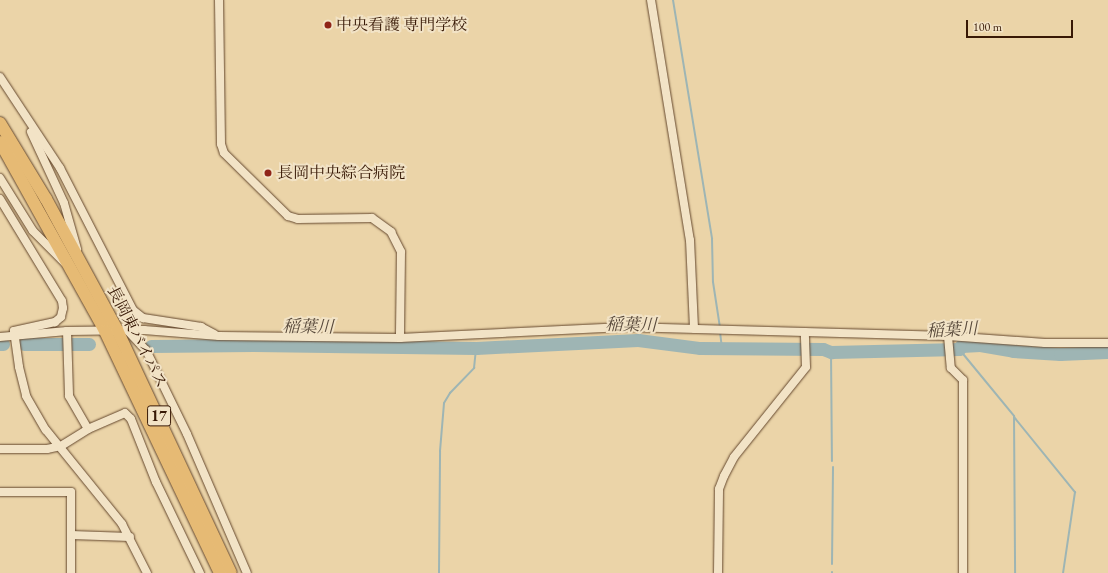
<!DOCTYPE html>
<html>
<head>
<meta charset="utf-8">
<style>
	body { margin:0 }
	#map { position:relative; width:1108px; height:573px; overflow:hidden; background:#ebd4a8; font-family:"EB Garamond","Noto Serif JP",serif }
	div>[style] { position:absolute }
	.stream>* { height:2px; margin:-1px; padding:0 1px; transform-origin:1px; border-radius:1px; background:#9eb5b4 }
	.river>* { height:13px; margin:-6.5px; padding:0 6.5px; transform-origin:6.5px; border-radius:6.5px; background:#9eb5b4 }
	.roads { filter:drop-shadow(0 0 1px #65482e) drop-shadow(0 0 1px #65482e) }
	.minor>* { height:8px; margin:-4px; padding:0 4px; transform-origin:4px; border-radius:4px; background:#f2e3c6 }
	.highway>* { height:12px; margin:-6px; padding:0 6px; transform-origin:6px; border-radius:6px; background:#e6ba74 }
	.dots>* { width:11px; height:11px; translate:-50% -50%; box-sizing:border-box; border:2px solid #f2e3c6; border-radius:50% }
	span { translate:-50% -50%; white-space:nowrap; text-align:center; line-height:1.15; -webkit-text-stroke:4px #f2e3c6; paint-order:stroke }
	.shield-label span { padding:1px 3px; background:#f2e3c6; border:1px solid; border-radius:3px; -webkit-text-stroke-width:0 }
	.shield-label { font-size:15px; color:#381906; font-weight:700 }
	.poi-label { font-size:16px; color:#381906 }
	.left { translate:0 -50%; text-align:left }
	.street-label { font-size:16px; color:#381906 }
	.water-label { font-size:17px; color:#57483a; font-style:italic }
	.scale { position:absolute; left:966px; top:20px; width:107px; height:18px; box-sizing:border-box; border:2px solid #381906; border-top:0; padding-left:5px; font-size:12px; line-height:14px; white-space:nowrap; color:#381906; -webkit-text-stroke:3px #f2e3c6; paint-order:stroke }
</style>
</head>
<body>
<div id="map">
	<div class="stream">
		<div style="left:673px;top:0;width:242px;rotate:80.7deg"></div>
		<div style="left:712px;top:239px;width:43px;rotate:88.7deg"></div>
		<div style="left:713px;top:282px;width:47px;rotate:81.3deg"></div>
		<div style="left:720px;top:332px;width:17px;rotate:83deg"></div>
		<div style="left:959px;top:349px;width:87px;rotate:50.6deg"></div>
		<div style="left:1014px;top:416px;width:157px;rotate:89.6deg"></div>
		<div style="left:831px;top:352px;width:109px;rotate:89.5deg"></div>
		<div style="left:1014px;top:417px;width:97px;rotate:50.9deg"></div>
		<div style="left:1075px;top:492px;width:82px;rotate:98.4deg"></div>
		<div style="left:832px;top:564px;width:97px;rotate:-89.4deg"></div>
		<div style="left:439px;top:573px;width:122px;rotate:-89.5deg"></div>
		<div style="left:440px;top:451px;width:48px;rotate:-85.2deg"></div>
		<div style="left:444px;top:403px;width:12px;rotate:-59deg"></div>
		<div style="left:450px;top:393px;width:35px;rotate:-46deg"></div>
		<div style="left:474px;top:368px;width:20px;rotate:-84deg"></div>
		<div style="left:832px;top:573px;width:1px;rotate:-90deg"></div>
	</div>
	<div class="river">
		<div style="left:0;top:344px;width:3px"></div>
		<div style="left:24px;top:344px;width:65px"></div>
		<div style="left:151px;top:346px;width:102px;rotate:-0.6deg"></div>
		<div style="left:253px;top:345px;width:223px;rotate:0.8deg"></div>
		<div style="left:476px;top:348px;width:162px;rotate:-2.8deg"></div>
		<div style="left:638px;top:340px;width:63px;rotate:7.4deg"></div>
		<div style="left:700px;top:348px;width:123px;rotate:0.5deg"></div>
		<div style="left:823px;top:349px;width:9px;rotate:21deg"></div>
		<div style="left:831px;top:352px;width:128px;rotate:-1.3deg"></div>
		<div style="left:959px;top:349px;width:4px;rotate:-56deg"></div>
		<div style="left:961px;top:346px;width:19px;rotate:-3deg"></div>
		<div style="left:980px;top:345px;width:34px;rotate:10deg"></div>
		<div style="left:1013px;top:351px;width:47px;rotate:3.7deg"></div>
		<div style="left:1060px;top:354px;width:48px;rotate:-2.4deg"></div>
	</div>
	<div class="roads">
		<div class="minor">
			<div style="left:219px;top:0;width:144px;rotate:89.2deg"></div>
			<div style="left:221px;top:144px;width:9px;rotate:72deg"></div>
			<div style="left:224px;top:153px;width:90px;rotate:44.5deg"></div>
			<div style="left:288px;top:216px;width:10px;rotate:17deg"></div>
			<div style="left:298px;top:219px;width:74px;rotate:-0.8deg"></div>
			<div style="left:372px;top:218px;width:24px;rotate:36deg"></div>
			<div style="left:391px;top:232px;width:22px;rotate:63deg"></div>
			<div style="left:401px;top:252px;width:86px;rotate:90.7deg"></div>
			<div style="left:651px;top:0;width:243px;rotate:80.8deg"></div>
			<div style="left:690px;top:240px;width:89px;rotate:87.4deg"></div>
			<div style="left:0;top:77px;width:109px;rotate:56.6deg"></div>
			<div style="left:60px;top:168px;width:160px;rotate:62.8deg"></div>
			<div style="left:133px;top:310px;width:13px;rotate:39deg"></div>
			<div style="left:143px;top:318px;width:59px;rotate:8.8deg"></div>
			<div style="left:201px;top:327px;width:15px;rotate:28deg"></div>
			<div style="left:31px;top:132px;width:78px;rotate:65.1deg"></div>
			<div style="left:64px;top:203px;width:48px;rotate:74.2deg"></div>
			<div style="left:0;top:178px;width:62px;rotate:58.1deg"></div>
			<div style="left:33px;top:231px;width:45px;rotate:45deg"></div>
			<div style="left:0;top:199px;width:119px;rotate:58.7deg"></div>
			<div style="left:62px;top:301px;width:7px;rotate:82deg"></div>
			<div style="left:63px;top:308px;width:9px;rotate:103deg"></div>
			<div style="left:61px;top:317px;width:8px;rotate:140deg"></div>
			<div style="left:55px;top:322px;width:42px;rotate:167.6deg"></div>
			<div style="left:14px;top:331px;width:36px;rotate:82deg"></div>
			<div style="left:19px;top:367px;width:30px;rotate:76deg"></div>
			<div style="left:26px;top:396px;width:39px;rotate:60deg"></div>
			<div style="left:46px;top:430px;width:121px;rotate:51deg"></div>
			<div style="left:122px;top:524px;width:55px;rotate:63deg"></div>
			<div style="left:67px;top:331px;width:65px;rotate:88.2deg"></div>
			<div style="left:69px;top:396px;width:38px;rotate:60deg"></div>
			<div style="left:128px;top:331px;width:26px;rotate:47deg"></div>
			<div style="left:146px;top:350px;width:93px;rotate:64deg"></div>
			<div style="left:187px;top:434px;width:151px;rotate:66.7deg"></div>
			<div style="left:948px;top:336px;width:32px;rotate:85deg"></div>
			<div style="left:951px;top:368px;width:17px;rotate:45deg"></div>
			<div style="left:963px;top:380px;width:193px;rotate:90deg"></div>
			<div style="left:0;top:337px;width:67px;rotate:-5.1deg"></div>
			<div style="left:67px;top:331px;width:77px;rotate:-0.7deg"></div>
			<div style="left:144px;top:330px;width:75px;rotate:4.6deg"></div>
			<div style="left:219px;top:336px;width:181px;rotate:0.6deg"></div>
			<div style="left:400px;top:338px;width:225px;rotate:-2.8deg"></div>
			<div style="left:625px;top:327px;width:323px;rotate:1.6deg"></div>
			<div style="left:948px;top:336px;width:97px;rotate:4.1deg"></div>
			<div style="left:1045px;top:343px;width:63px"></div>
			<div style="left:0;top:449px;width:47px"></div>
			<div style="left:47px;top:449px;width:14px;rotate:-12deg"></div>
			<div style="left:61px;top:446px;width:32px;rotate:-32deg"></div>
			<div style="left:88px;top:429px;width:40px;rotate:-23.4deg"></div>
			<div style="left:125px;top:413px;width:8px;rotate:45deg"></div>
			<div style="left:131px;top:419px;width:68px;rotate:68.4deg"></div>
			<div style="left:156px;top:482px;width:101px;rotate:64.2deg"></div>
			<div style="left:0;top:492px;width:71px"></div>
			<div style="left:71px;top:492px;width:81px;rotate:90deg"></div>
			<div style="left:71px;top:535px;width:59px;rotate:1.9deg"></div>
			<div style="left:718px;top:573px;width:84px;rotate:-89.3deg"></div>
			<div style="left:719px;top:489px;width:14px;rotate:-69deg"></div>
			<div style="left:724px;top:476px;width:21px;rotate:-62deg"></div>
			<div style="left:734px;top:457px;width:115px;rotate:-51.3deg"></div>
			<div style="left:806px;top:367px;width:35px;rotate:-92deg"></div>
		</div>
		<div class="highway">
			<div style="left:0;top:123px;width:89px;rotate:58.8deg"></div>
			<div style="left:46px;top:199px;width:149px;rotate:61.5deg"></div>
			<div style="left:117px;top:330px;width:268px;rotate:64.9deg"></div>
			<div style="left:0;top:142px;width:216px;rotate:60.9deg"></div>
			<div style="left:105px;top:331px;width:268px;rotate:64.6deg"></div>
		</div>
	</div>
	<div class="dots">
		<div style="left:328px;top:25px;background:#8f2418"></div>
		<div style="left:268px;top:173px;background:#8f2418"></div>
	</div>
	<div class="shield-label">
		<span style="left:159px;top:416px">17</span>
	</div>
	<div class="poi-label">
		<span class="left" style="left:336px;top:25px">中央看護 専門学校</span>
		<span class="left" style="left:277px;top:173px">長岡中央綜合病院</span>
	</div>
	<div class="street-label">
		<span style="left:137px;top:337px;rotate:63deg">長岡東バイパス</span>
	</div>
	<div class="water-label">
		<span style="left:631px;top:325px;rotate:1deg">稲葉川</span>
		<span style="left:308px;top:327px;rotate:1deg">稲葉川</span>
		<span style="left:952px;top:330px;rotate:-3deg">稲葉川</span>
	</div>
	<div class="scale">100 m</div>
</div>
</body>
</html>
